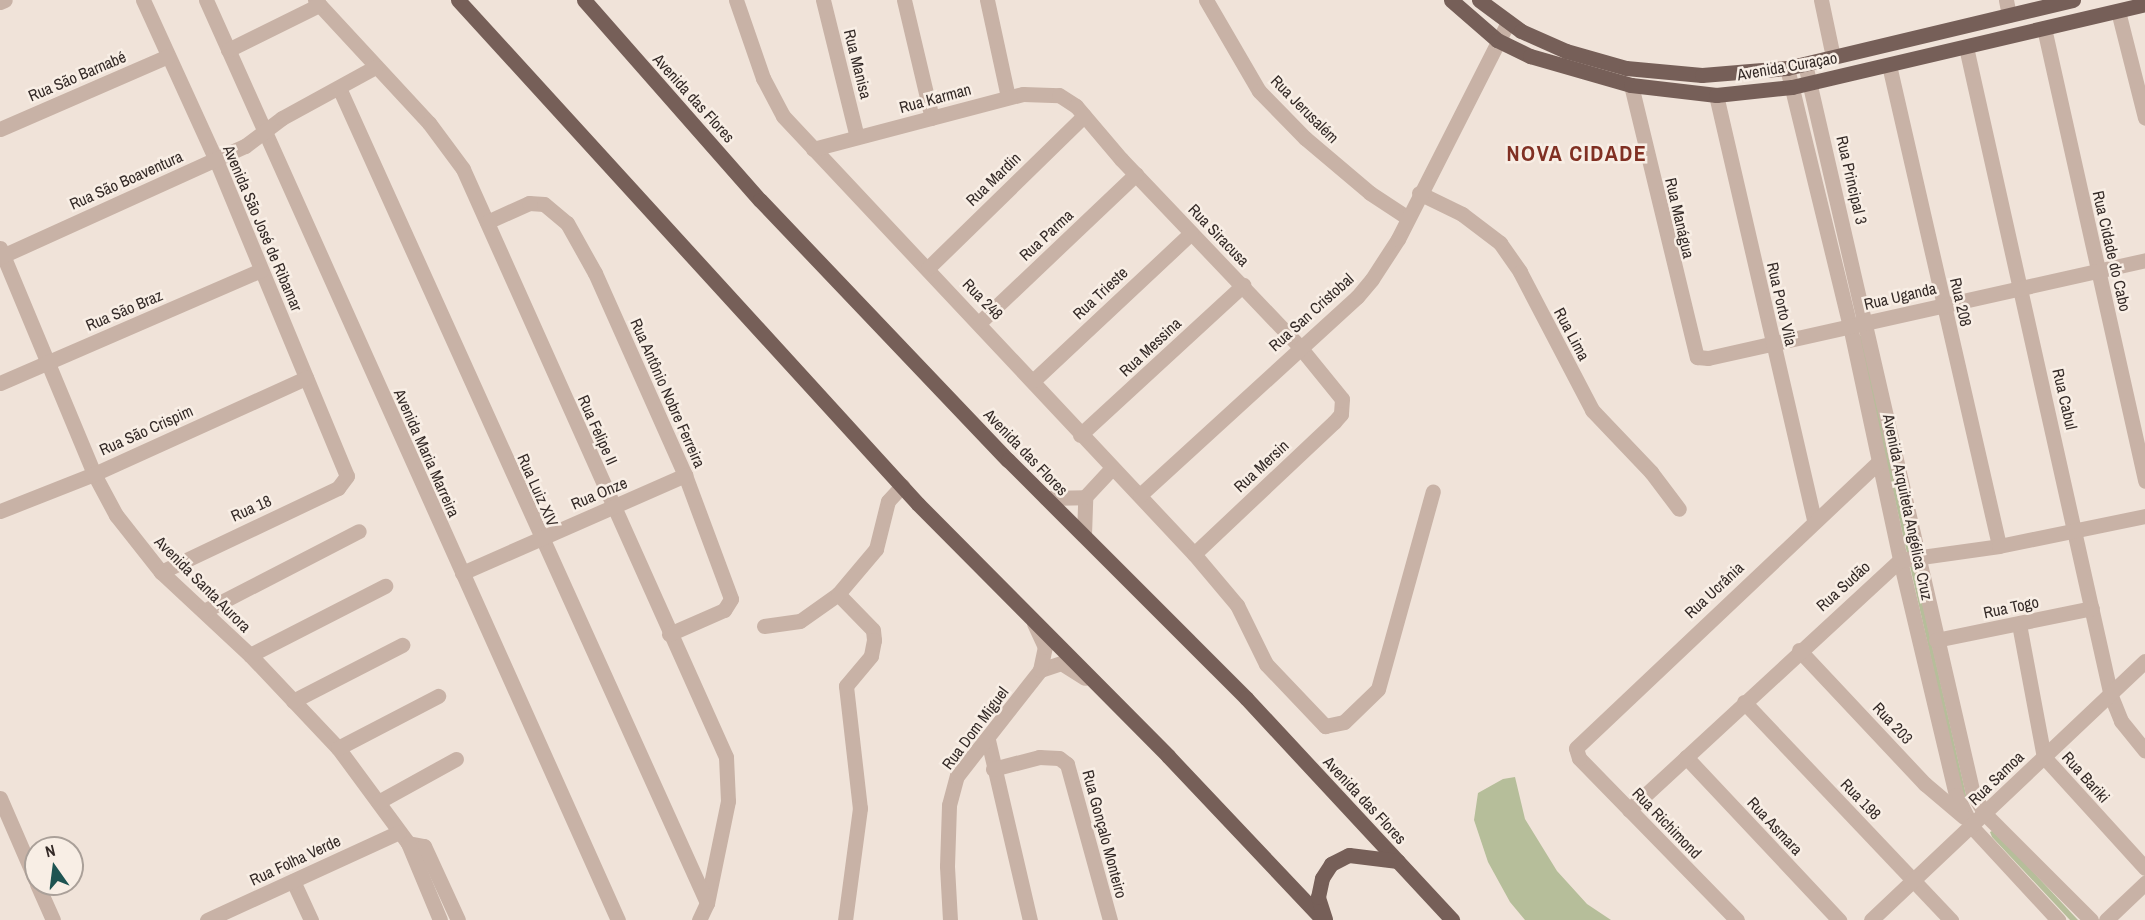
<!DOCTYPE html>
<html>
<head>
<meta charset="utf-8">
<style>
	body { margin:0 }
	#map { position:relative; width:2145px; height:920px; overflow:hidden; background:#f0e3d9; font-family:"Archivo Narrow",sans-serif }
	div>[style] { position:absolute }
	.green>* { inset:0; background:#b6be9a }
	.minor>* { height:15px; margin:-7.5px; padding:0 7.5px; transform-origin:7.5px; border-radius:7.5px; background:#c8b2a6 }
	.major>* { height:15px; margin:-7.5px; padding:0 7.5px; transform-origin:7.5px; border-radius:7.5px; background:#765f58 }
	span { translate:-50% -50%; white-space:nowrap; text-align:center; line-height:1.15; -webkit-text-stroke:5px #f8eee5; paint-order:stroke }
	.street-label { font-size:16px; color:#342a27 }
	.district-label { font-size:22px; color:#803023; font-weight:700; letter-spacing:1.5px }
	.north { position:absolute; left:24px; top:836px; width:60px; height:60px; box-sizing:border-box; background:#f8eee5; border:2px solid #aaa099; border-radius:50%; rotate:346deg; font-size:16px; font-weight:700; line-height:24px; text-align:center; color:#342a27 }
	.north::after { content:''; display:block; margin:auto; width:21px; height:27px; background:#1e5452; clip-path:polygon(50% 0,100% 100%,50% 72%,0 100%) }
</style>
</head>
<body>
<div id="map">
	<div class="green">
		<div style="clip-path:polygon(1857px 333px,1862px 337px,1967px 799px,1964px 804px)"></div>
		<div style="clip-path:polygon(1515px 777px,1525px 819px,1557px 871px,1587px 904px,1611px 920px,1525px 920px,1510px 902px,1488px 862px,1474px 820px,1478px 793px,1503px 779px)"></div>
		<div style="clip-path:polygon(1994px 830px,2078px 920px,2070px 920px,1992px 837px,1990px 832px)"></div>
	</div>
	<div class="minor">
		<div style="left:143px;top:0;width:176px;rotate:65.5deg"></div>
		<div style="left:216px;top:160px;width:342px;rotate:67.5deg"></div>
		<div style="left:347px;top:476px;width:15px;rotate:127deg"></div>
		<div style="left:338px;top:488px;width:196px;rotate:154.6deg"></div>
		<div style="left:206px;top:0;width:1008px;rotate:65.88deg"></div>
		<div style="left:315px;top:0;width:168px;rotate:47.2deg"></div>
		<div style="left:429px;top:123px;width:57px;rotate:53.5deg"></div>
		<div style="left:463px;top:169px;width:644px;rotate:65.9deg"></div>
		<div style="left:726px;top:757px;width:44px;rotate:87.4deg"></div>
		<div style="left:728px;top:801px;width:104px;rotate:101.6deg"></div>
		<div style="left:707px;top:903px;width:19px;rotate:115deg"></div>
		<div style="left:736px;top:0;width:83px;rotate:70.9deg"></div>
		<div style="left:763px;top:78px;width:43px;rotate:62.2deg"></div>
		<div style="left:783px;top:116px;width:601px;rotate:46.82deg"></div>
		<div style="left:1194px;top:554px;width:67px;rotate:49.9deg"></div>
		<div style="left:1237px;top:605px;width:66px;rotate:63.8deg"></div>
		<div style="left:1266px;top:664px;width:86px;rotate:46.4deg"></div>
		<div style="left:1325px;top:726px;width:19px;rotate:-12deg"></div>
		<div style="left:1344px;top:722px;width:47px;rotate:-44.1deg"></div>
		<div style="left:1378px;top:689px;width:205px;rotate:-74.5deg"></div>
		<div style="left:823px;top:0;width:141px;rotate:76.1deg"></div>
		<div style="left:904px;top:0;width:121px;rotate:76.7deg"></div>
		<div style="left:987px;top:0;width:99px;rotate:77.8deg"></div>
		<div style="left:1206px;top:0;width:105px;rotate:59.8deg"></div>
		<div style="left:1259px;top:91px;width:66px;rotate:45.6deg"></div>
		<div style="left:1305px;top:138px;width:85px;rotate:40.2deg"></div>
		<div style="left:1370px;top:193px;width:45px;rotate:33.3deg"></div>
		<div style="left:1821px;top:0;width:58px;rotate:78.1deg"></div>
		<div style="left:2006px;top:0;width:15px;rotate:79deg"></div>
		<div style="left:0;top:2px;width:5px;rotate:-22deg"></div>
		<div style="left:2118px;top:11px;width:110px;rotate:75.8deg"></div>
		<div style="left:2044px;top:28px;width:464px;rotate:77.4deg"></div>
		<div style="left:1966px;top:47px;width:665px;rotate:77.41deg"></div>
		<div style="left:2111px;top:696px;width:27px;rotate:68deg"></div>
		<div style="left:2121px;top:721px;width:38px;rotate:51deg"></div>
		<div style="left:228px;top:50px;width:102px;rotate:-26.3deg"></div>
		<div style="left:1805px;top:64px;width:749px;rotate:77.04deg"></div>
		<div style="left:1973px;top:794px;width:23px;rotate:59deg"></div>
		<div style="left:1985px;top:814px;width:150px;rotate:45deg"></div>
		<div style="left:1889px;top:65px;width:493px;rotate:77.1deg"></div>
		<div style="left:1787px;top:68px;width:266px;rotate:76.3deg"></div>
		<div style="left:1850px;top:326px;width:239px;rotate:77.9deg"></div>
		<div style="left:1900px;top:560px;width:242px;rotate:76.6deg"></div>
		<div style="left:1956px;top:795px;width:36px;rotate:63deg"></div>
		<div style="left:1972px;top:827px;width:127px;rotate:47.2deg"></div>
		<div style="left:1631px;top:85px;width:280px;rotate:76.4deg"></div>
		<div style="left:1697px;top:357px;width:11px;rotate:5deg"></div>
		<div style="left:1708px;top:358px;width:448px;rotate:-12.6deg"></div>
		<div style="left:340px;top:90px;width:892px;rotate:65.7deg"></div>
		<div style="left:1716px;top:95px;width:436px;rotate:77deg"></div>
		<div style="left:0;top:129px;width:183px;rotate:-23.5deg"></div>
		<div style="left:813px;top:149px;width:217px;rotate:-14.7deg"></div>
		<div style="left:1023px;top:94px;width:36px;rotate:2deg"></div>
		<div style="left:1059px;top:95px;width:20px;rotate:33deg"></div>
		<div style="left:1076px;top:106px;width:70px;rotate:49.7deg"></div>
		<div style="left:1121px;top:159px;width:258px;rotate:46.4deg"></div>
		<div style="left:1299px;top:346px;width:68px;rotate:50.9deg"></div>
		<div style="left:1342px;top:399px;width:15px;rotate:94deg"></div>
		<div style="left:1341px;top:414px;width:11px;rotate:131deg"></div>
		<div style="left:1334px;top:422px;width:192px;rotate:136.7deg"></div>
		<div style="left:1419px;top:193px;width:48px;rotate:26deg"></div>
		<div style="left:1462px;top:214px;width:48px;rotate:37.3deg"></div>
		<div style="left:1500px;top:243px;width:35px;rotate:55deg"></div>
		<div style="left:1520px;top:272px;width:156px;rotate:62.4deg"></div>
		<div style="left:1592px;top:410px;width:86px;rotate:46.4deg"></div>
		<div style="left:1651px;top:472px;width:46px;rotate:52.9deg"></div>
		<div style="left:487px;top:222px;width:46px;rotate:-24.3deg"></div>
		<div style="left:529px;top:203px;width:15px;rotate:4deg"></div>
		<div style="left:544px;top:204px;width:30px;rotate:40deg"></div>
		<div style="left:567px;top:223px;width:57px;rotate:60.8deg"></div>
		<div style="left:595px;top:273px;width:221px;rotate:66deg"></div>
		<div style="left:685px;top:475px;width:132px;rotate:69.6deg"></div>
		<div style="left:731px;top:599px;width:13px;rotate:122deg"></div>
		<div style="left:724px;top:610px;width:60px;rotate:156.4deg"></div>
		<div style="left:0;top:248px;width:245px;rotate:67.4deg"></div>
		<div style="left:94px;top:474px;width:47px;rotate:61.8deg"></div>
		<div style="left:116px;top:515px;width:73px;rotate:51.7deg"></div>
		<div style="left:161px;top:572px;width:122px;rotate:43deg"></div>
		<div style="left:250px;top:655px;width:128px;rotate:46.6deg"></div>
		<div style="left:338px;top:748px;width:118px;rotate:53.6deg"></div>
		<div style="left:0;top:257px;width:269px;rotate:-24.4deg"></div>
		<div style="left:245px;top:146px;width:46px;rotate:-37.1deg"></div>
		<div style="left:282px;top:118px;width:106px;rotate:-28.7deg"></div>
		<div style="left:928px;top:268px;width:218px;rotate:-44.3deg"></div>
		<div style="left:980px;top:322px;width:215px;rotate:-43.5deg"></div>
		<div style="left:1034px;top:380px;width:215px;rotate:-43.1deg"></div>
		<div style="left:0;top:383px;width:284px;rotate:-23.4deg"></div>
		<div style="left:1080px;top:435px;width:222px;rotate:-42.6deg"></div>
		<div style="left:1140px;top:495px;width:294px;rotate:-42.4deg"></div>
		<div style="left:1357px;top:297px;width:23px;rotate:-50deg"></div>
		<div style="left:1372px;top:279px;width:48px;rotate:-57deg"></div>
		<div style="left:1398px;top:239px;width:243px;rotate:-63.1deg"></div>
		<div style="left:1046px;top:498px;width:39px;rotate:-1deg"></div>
		<div style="left:0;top:511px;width:101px;rotate:-21.5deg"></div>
		<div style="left:94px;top:474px;width:233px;rotate:-24.4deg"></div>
		<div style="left:1084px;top:535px;width:38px;rotate:-88deg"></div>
		<div style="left:1085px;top:497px;width:38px;rotate:-47deg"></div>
		<div style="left:462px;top:573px;width:244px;rotate:-23.7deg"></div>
		<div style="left:838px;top:594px;width:50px;rotate:45.8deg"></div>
		<div style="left:873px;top:630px;width:10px;rotate:84deg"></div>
		<div style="left:874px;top:640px;width:16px;rotate:101deg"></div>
		<div style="left:871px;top:656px;width:39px;rotate:130deg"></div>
		<div style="left:846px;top:686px;width:123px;rotate:83.5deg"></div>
		<div style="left:860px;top:808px;width:113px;rotate:97.6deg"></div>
		<div style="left:204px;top:611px;width:174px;rotate:-27.3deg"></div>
		<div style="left:2019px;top:624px;width:135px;rotate:79.4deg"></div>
		<div style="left:2044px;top:757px;width:150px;rotate:47.7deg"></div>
		<div style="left:764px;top:626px;width:36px;rotate:-8deg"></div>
		<div style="left:800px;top:621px;width:47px;rotate:-35.4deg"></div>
		<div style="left:838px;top:594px;width:59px;rotate:-49.8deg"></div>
		<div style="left:876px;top:549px;width:49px;rotate:-76deg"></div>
		<div style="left:888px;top:501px;width:21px;rotate:-47deg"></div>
		<div style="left:1936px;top:640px;width:159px;rotate:-11.6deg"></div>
		<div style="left:1799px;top:650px;width:184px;rotate:46.8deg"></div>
		<div style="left:1925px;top:784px;width:51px;rotate:40.2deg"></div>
		<div style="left:250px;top:655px;width:152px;rotate:-27.1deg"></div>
		<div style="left:1040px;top:670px;width:22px;rotate:-18deg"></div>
		<div style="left:1061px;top:663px;width:28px;rotate:32deg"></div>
		<div style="left:293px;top:701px;width:123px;rotate:-27.2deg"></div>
		<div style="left:1744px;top:702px;width:301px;rotate:46.5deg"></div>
		<div style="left:988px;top:740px;width:185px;rotate:76.9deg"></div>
		<div style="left:338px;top:748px;width:113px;rotate:-27.5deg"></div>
		<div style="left:1686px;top:757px;width:224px;rotate:46.8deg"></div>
		<div style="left:993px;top:769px;width:48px;rotate:-14.6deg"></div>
		<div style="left:1039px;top:757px;width:20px;rotate:3deg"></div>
		<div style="left:1059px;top:758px;width:10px;rotate:37deg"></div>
		<div style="left:1067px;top:764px;width:162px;rotate:74.6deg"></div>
		<div style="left:0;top:798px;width:90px;rotate:66.6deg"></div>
		<div style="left:378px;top:802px;width:89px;rotate:-28.9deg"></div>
		<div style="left:1629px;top:810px;width:369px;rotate:-42.7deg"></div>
		<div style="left:1900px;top:560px;width:100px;rotate:-8deg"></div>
		<div style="left:1999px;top:546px;width:149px;rotate:-11.6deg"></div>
		<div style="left:408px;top:843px;width:16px;rotate:11deg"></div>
		<div style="left:424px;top:846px;width:81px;rotate:65.3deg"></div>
		<div style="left:408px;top:843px;width:83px;rotate:67.4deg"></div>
		<div style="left:293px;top:881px;width:43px;rotate:65.2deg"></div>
		<div style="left:37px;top:884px;width:39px;rotate:66deg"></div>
		<div style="left:207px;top:920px;width:211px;rotate:-24.6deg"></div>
		<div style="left:950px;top:920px;width:54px;rotate:-93.2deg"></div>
		<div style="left:947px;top:866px;width:61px;rotate:-88.1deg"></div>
		<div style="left:949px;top:805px;width:30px;rotate:-75deg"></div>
		<div style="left:957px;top:776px;width:135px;rotate:-51.9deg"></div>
		<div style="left:1040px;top:670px;width:24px;rotate:-78deg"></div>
		<div style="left:1045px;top:647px;width:26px;rotate:-115deg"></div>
		<div style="left:1737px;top:920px;width:226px;rotate:-134.3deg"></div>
		<div style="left:1579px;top:758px;width:10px;rotate:-107deg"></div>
		<div style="left:1576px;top:748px;width:417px;rotate:-43.4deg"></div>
		<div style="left:1871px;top:920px;width:377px;rotate:-43.4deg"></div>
		<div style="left:2106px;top:920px;width:54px;rotate:-43.5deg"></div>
	</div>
	<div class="major">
		<div style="left:458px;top:0;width:682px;rotate:47.61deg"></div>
		<div style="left:918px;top:504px;width:355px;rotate:45.2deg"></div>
		<div style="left:1168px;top:756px;width:226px;rotate:46.6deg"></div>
		<div style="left:584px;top:0;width:266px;rotate:48.7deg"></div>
		<div style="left:760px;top:200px;width:359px;rotate:46.4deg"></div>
		<div style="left:1008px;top:460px;width:337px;rotate:45deg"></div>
		<div style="left:1246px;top:698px;width:303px;rotate:47.1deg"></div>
		<div style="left:1451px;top:0;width:61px;rotate:41deg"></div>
		<div style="left:1497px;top:40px;width:37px;rotate:26deg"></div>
		<div style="left:1530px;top:56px;width:105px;rotate:16deg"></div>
		<div style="left:1631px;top:85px;width:86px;rotate:6.7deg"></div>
		<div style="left:1716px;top:95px;width:76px;rotate:-6deg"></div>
		<div style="left:1792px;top:87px;width:363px;rotate:-13.2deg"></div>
		<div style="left:1479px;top:0;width:52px;rotate:36.4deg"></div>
		<div style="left:1521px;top:31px;width:49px;rotate:24deg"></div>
		<div style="left:1566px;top:51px;width:62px;rotate:15.8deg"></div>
		<div style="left:1626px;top:68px;width:76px;rotate:5.3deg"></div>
		<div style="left:1702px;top:75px;width:85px;rotate:-4.7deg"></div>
		<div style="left:1787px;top:68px;width:294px;rotate:-13.4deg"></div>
		<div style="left:1325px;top:919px;width:23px;rotate:-108deg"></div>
		<div style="left:1318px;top:897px;width:19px;rotate:-78deg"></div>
		<div style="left:1322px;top:878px;width:17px;rotate:-57deg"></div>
		<div style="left:1331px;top:864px;width:20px;rotate:-27deg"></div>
		<div style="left:1349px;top:855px;width:49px;rotate:7deg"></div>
	</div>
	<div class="street-label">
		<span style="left:858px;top:64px;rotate:76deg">Rua Manisa</span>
		<span style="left:1787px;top:66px;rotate:-10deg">Avenida Curaçao</span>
		<span style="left:77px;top:76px;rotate:-23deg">Rua São Barnabé</span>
		<span style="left:694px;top:98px;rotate:48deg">Avenida das Flores</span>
		<span style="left:935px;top:98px;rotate:-15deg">Rua Karman</span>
		<span style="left:1305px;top:109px;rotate:45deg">Rua Jerusalém</span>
		<span style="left:993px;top:179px;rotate:-44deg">Rua Mardin</span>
		<span style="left:126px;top:180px;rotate:-24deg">Rua São Boaventura</span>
		<span style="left:1852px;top:180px;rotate:77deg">Rua Principal 3</span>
		<span style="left:1680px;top:218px;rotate:77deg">Rua Manágua</span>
		<span style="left:263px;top:228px;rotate:67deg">Avenida São José de Ribamar</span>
		<span style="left:1046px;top:235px;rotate:-43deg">Rua Parma</span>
		<span style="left:1219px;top:235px;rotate:46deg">Rua Siracusa</span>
		<span style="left:2112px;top:251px;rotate:77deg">Rua Cidade do Cabo</span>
		<span style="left:1100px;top:293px;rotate:-43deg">Rua Trieste</span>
		<span style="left:1900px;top:296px;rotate:-13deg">Rua Uganda</span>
		<span style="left:983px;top:299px;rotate:46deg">Rua 248</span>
		<span style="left:1961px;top:302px;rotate:77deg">Rua 208</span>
		<span style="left:1782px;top:304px;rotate:77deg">Rua Porto Vila</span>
		<span style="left:124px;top:310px;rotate:-23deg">Rua São Braz</span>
		<span style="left:1311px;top:312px;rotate:-42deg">Rua San Cristobal</span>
		<span style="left:1572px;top:334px;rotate:62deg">Rua Lima</span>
		<span style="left:1150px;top:347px;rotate:-43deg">Rua Messina</span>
		<span style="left:668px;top:393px;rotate:66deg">Rua Antônio Nobre Ferreira</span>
		<span style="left:2065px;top:399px;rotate:77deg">Rua Cabul</span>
		<span style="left:146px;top:430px;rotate:-24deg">Rua São Crispim</span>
		<span style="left:598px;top:430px;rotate:66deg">Rua Felipe II</span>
		<span style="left:1026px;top:452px;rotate:46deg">Avenida das Flores</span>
		<span style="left:427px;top:453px;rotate:66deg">Avenida Maria Marreira</span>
		<span style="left:1261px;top:466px;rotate:-43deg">Rua Mersin</span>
		<span style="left:538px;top:490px;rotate:66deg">Rua Luiz XIV</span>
		<span style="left:599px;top:493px;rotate:-23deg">Rua Onze</span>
		<span style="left:1908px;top:507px;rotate:78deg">Avenida Arquiteta Angélica Cruz</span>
		<span style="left:251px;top:508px;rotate:-24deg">Rua 18</span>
		<span style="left:203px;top:584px;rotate:45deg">Avenida Santa Aurora</span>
		<span style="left:1843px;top:586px;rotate:-42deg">Rua Sudão</span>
		<span style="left:1714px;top:590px;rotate:-43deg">Rua Ucrânia</span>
		<span style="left:2011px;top:607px;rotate:-12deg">Rua Togo</span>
		<span style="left:1893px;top:723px;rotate:47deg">Rua 203</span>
		<span style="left:975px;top:728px;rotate:-53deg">Rua Dom Miguel</span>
		<span style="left:2086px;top:777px;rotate:48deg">Rua Bariki</span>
		<span style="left:1996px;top:778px;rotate:-44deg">Rua Samoa</span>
		<span style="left:1861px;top:799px;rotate:46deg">Rua 198</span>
		<span style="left:1365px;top:800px;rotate:47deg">Avenida das Flores</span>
		<span style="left:1667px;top:823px;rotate:46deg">Rua Richimond</span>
		<span style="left:1775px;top:826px;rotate:47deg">Rua Asmara</span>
		<span style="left:1105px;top:834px;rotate:75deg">Rua Gonçalo Monteiro</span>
		<span style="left:295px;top:860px;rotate:-25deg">Rua Folha Verde</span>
	</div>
	<div class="district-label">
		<span style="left:1577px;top:154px">NOVA CIDADE</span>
	</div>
	<div class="north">N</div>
</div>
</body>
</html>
